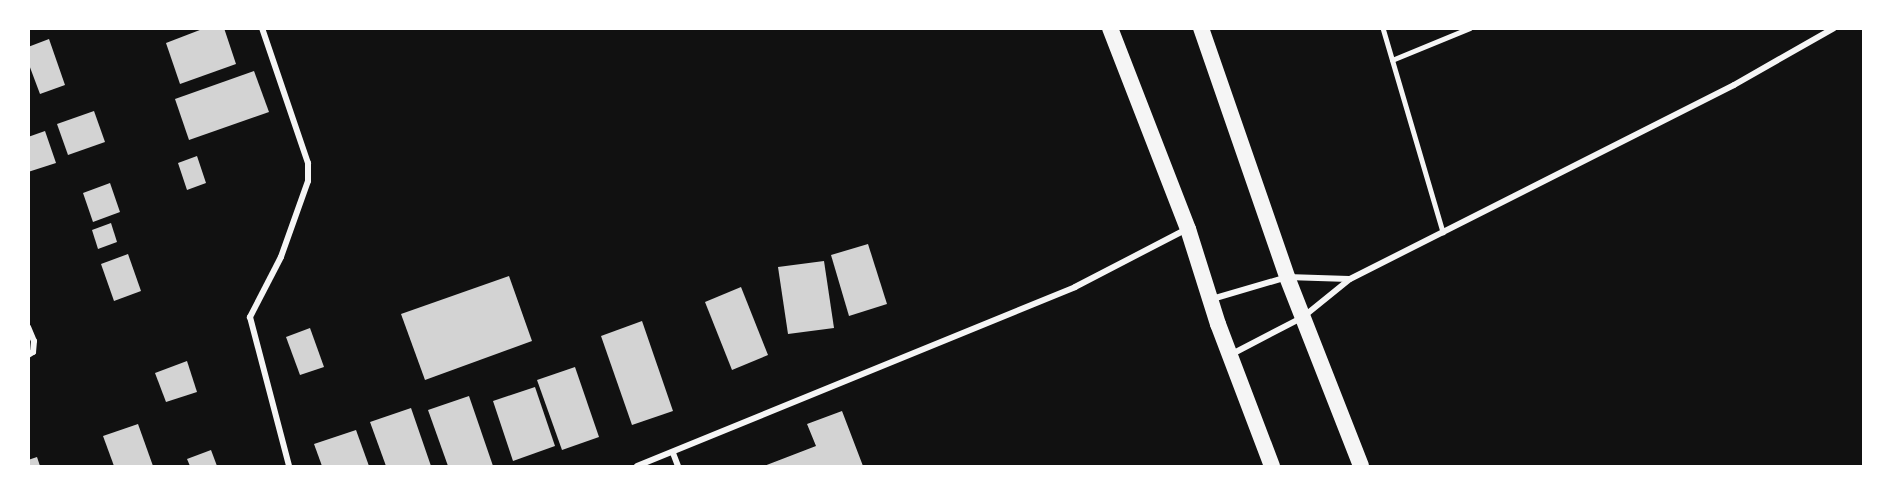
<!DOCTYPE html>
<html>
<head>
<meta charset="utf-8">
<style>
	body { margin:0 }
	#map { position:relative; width:1892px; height:495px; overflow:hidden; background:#111; font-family:"Nunito Sans",sans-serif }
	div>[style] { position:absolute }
	.building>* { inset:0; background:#d3d3d3 }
	.service>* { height:4.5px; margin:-2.25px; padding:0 2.25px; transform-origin:2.25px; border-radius:2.25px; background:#f5f5f5 }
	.minor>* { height:6px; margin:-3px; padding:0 3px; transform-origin:3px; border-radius:3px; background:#f5f5f5 }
	.trunk>* { height:16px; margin:-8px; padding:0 8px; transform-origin:8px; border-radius:8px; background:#f5f5f5 }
	span { translate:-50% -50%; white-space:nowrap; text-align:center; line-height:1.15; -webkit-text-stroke:4.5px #fff; paint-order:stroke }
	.frame { position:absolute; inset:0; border:30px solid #fff; pointer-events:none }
</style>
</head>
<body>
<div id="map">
	<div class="building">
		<div style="clip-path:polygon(205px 28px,224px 28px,236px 64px,180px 84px,166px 43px)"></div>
		<div style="clip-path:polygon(49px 39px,65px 85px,40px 94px,28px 62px,28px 47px)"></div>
		<div style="clip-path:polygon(254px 71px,269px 112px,189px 140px,175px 99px)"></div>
		<div style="clip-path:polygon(94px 111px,105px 142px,68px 155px,57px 124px)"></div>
		<div style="clip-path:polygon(45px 131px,56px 163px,28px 172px,28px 137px)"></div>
		<div style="clip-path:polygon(197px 156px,206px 183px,187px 190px,178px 163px)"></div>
		<div style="clip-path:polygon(110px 183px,120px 212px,93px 222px,83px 193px)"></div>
		<div style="clip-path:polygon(111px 223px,117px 242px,98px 249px,92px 230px)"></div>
		<div style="clip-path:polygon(868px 244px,887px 304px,849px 316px,831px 255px)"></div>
		<div style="clip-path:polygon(128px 254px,141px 291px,114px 301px,101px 264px)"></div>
		<div style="clip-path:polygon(824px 261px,834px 328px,788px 334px,778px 267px)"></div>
		<div style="clip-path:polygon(509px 276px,532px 341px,425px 380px,401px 314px)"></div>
		<div style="clip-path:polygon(741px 287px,768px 355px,732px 370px,705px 302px)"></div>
		<div style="clip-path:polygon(642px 321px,673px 411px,632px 425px,601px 336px)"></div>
		<div style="clip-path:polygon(310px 328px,324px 367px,300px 375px,286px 337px)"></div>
		<div style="clip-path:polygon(187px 361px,197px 392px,166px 402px,155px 373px)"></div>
		<div style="clip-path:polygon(575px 367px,599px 437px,562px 450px,537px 380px)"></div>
		<div style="clip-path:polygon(535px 387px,555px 446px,513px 461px,493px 401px)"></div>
		<div style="clip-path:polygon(469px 396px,493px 466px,448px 466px,428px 410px)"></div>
		<div style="clip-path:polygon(411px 408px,431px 466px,386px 466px,370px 422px)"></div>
		<div style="clip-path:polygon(842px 411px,863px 466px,764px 466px,816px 446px,807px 424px)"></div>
		<div style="clip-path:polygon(138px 424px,153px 466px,114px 466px,103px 436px)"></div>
		<div style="clip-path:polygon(356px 430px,369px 466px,322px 466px,314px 444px)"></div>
		<div style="clip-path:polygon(211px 450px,217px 466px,190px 466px,187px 459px)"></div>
		<div style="clip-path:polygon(37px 457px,40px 466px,28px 466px,28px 460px)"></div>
	</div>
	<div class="service">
		<div style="left:1383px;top:28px;width:213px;rotate:73.6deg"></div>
		<div style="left:1392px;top:60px;width:84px;rotate:-22.3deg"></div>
	</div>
	<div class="minor">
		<div style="left:262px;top:28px;width:143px;rotate:71.2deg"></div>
		<div style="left:308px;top:163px;width:18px;rotate:90deg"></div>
		<div style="left:308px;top:181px;width:81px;rotate:109.6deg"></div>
		<div style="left:281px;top:257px;width:68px;rotate:117.3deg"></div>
		<div style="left:250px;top:317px;width:154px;rotate:75.3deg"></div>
		<div style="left:1212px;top:299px;width:78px;rotate:-16.3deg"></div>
		<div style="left:1287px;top:277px;width:62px;rotate:1.8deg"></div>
		<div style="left:28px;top:327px;width:15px;rotate:67deg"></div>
		<div style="left:34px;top:341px;width:11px;rotate:95deg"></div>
		<div style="left:33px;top:352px;width:6px;rotate:149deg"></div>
		<div style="left:1232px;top:354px;width:80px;rotate:-27.5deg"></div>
		<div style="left:1303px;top:317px;width:60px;rotate:-39deg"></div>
		<div style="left:1350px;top:279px;width:430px;rotate:-26.8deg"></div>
		<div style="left:1734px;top:85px;width:115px;rotate:-29.7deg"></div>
		<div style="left:673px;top:453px;width:14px;rotate:69deg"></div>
		<div style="left:637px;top:466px;width:473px;rotate:-22.2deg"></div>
		<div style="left:1075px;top:287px;width:126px;rotate:-27.4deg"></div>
	</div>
	<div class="trunk">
		<div style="left:1110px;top:28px;width:216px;rotate:68.8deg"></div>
		<div style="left:1188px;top:229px;width:100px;rotate:72.5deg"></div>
		<div style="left:1218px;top:324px;width:152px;rotate:69.2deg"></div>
		<div style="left:1201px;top:28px;width:263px;rotate:70.9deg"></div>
		<div style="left:1287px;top:277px;width:203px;rotate:68.6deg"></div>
	</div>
	<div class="frame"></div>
</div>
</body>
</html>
